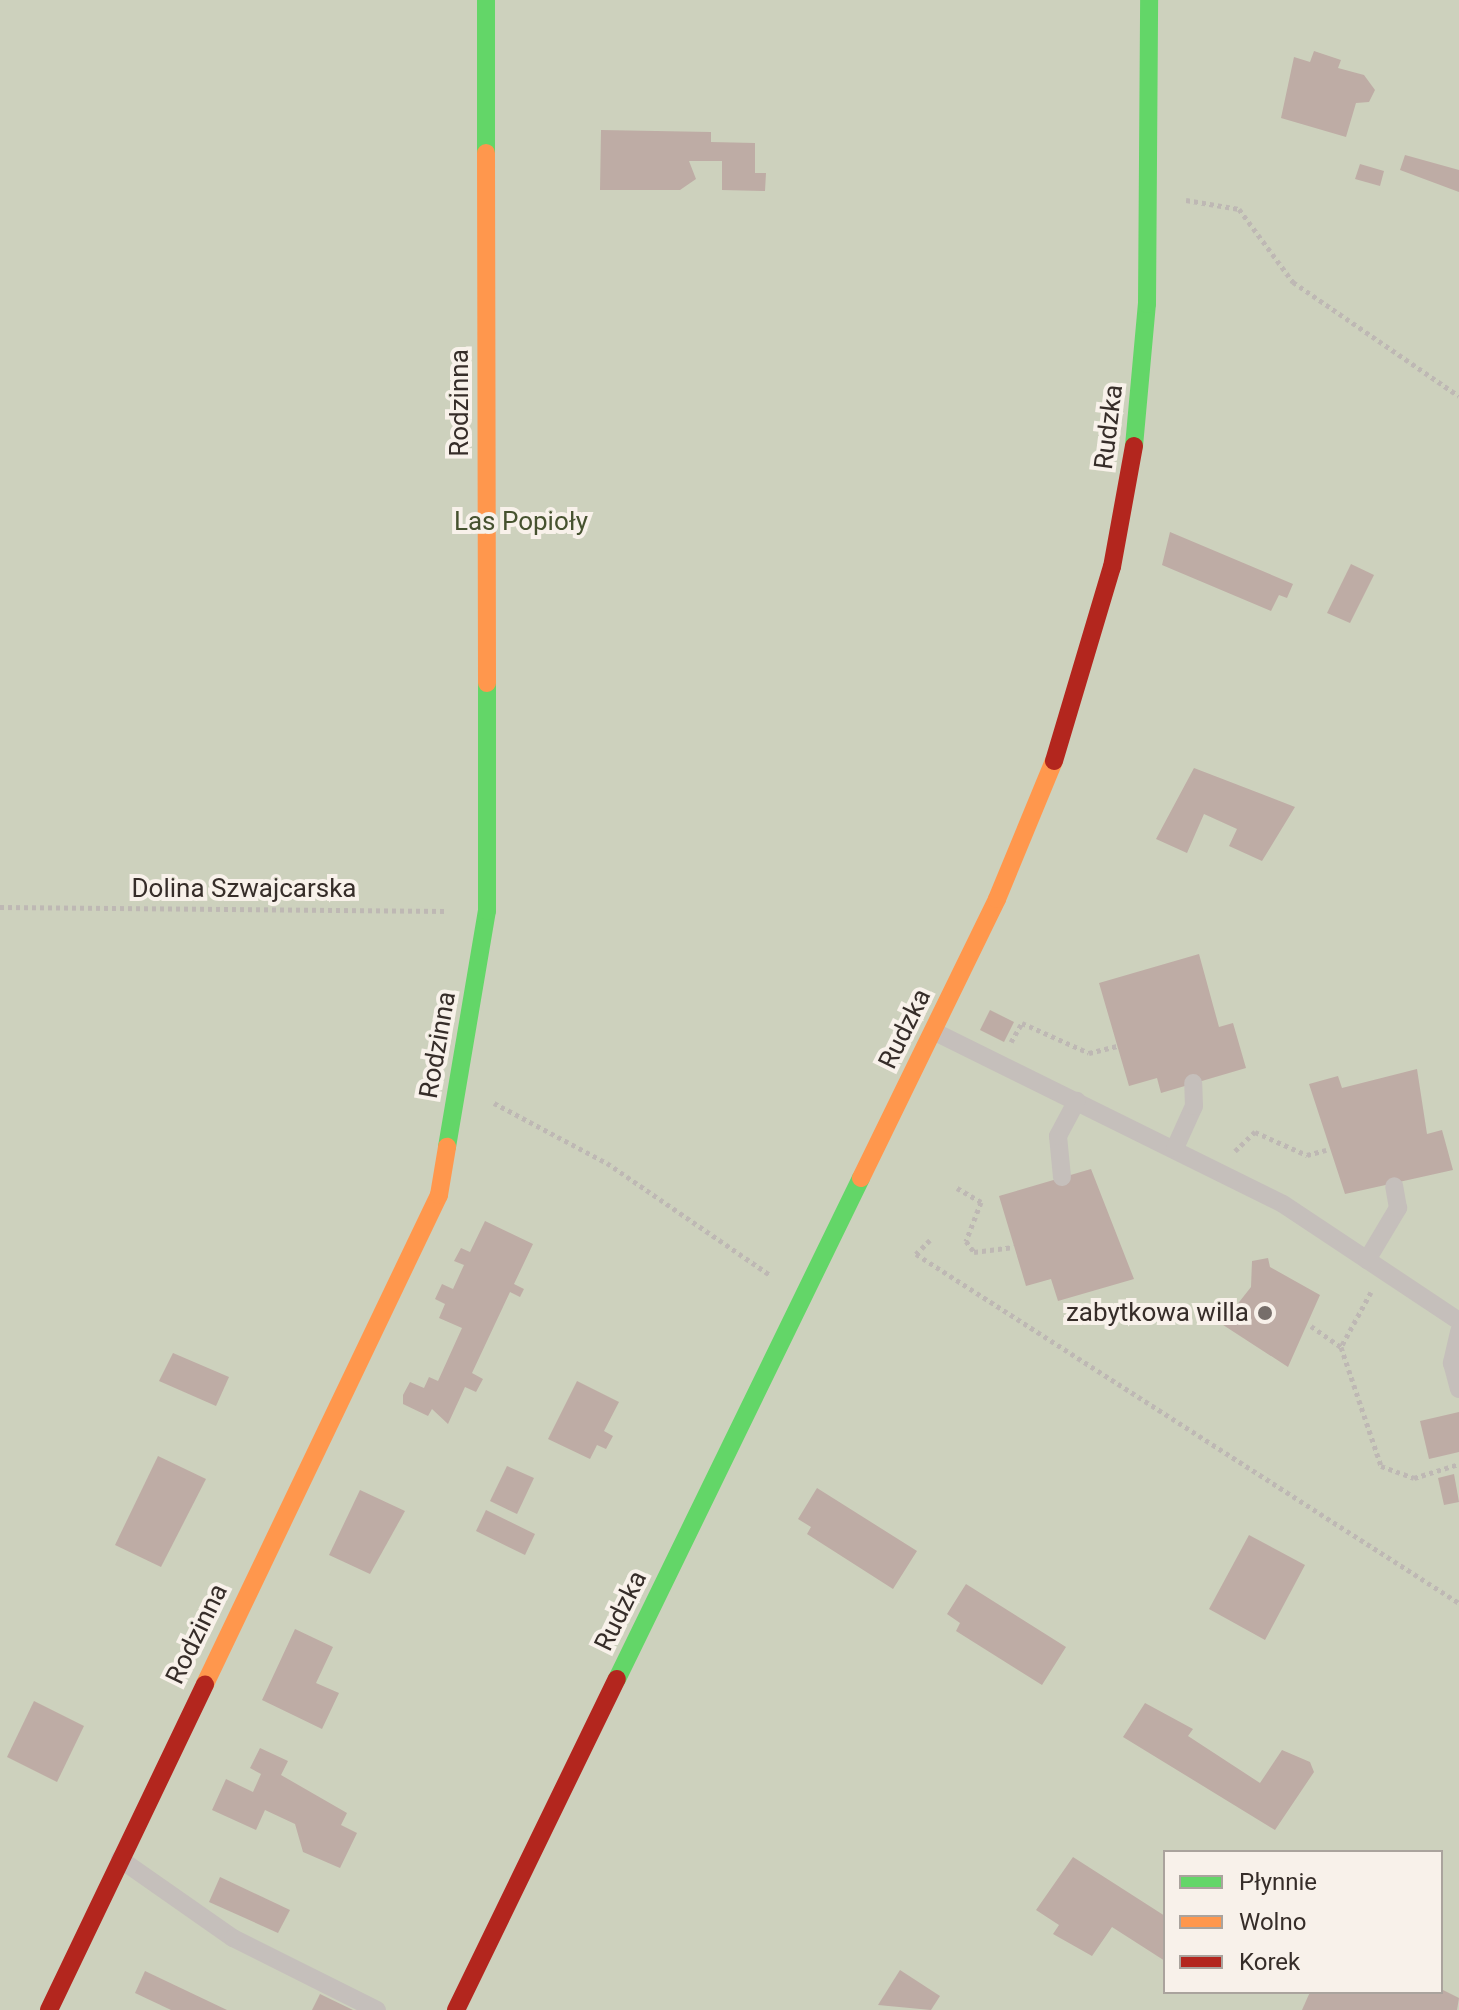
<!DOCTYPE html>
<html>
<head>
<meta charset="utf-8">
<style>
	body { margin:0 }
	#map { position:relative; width:1459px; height:2010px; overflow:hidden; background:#ece7e2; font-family:Roboto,sans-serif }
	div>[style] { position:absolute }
	.green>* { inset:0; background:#cdd1bd }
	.building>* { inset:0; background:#beaca5 }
	.path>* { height:5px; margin-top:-2.5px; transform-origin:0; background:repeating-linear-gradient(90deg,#beb8b4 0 4px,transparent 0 8px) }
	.lane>* { height:18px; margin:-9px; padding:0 9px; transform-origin:9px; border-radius:9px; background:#c5bfbb }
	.fast>* { height:18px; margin:-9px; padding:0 9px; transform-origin:9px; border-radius:9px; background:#63d668 }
	.slow>* { height:18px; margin:-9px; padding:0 9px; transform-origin:9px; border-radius:9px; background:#ff974d }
	.jam>* { height:18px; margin:-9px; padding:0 9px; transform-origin:9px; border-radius:9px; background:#b3261e }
	.dots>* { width:22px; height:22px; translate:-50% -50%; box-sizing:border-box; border:4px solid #f8f1ea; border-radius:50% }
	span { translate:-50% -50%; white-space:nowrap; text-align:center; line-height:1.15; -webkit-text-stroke:8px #f8f1ea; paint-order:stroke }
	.street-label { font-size:26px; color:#362d29 }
	.park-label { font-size:26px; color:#46522f }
	.poi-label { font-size:26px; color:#362d29 }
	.right { translate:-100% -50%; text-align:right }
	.legend { position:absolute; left:1163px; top:1850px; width:280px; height:144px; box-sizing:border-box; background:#f8f1ea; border:2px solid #aaa39d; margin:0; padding:10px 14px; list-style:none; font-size:24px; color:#362d29 }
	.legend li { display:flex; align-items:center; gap:16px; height:40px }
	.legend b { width:40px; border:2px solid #aaa39d }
</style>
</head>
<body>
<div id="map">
	<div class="green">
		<div style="clip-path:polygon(evenodd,0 0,1459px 0,1459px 2010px,0 2010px,0 0,1165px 1852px,1441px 1852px,1441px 1992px,1165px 1992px,1165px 1852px)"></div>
	</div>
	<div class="building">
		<div style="clip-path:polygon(1314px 51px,1341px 60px,1338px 68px,1364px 75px,1375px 90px,1369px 102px,1356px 103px,1346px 137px,1281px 118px,1294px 57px,1310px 62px)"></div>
		<div style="clip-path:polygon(601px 130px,711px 132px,711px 142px,755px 143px,755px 173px,766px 173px,765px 191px,722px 190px,722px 161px,689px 161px,696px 179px,680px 190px,600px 190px)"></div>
		<div style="clip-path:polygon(1405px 155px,1459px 170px,1459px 192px,1400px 170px)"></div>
		<div style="clip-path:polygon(1360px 164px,1384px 171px,1380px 186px,1355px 179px)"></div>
		<div style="clip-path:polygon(1170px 532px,1293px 584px,1287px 598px,1279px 595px,1271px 611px,1162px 565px)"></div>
		<div style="clip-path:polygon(1351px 564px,1374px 575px,1350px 623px,1327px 613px)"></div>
		<div style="clip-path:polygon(1194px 768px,1295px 807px,1262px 861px,1229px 846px,1237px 829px,1204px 814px,1187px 853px,1156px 839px)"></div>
		<div style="clip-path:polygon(1199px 954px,1219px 1027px,1233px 1023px,1246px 1068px,1161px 1093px,1157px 1078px,1129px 1086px,1099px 983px)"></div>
		<div style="clip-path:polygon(990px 1010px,1014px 1022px,1004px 1042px,980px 1030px)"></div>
		<div style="clip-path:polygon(1417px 1069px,1427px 1134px,1442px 1130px,1453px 1170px,1345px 1194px,1309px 1084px,1338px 1076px,1342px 1088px)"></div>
		<div style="clip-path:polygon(1091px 1169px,1134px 1279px,1058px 1301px,1051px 1279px,1026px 1286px,999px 1196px)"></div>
		<div style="clip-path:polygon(485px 1221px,533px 1244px,514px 1284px,524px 1289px,520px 1297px,510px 1292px,472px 1373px,483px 1379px,476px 1392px,465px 1387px,448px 1424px,432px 1409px,428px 1416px,403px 1404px,403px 1395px,410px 1382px,424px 1388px,429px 1377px,438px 1381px,462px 1328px,439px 1318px,445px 1304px,435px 1299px,442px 1284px,453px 1289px,464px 1265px,454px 1261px,461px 1248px,470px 1252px)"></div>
		<div style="clip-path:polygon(1268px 1258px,1270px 1267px,1320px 1295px,1288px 1367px,1217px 1321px,1227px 1301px,1236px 1306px,1251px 1287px,1252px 1261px)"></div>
		<div style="clip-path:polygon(173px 1353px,229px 1377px,216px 1406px,159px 1381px)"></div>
		<div style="clip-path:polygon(577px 1381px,619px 1402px,604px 1431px,613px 1436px,606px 1449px,597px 1445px,590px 1459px,548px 1439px)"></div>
		<div style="clip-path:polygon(1459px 1412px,1459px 1452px,1429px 1459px,1420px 1421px)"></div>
		<div style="clip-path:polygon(158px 1456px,206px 1479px,161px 1567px,115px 1545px)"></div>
		<div style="clip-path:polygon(507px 1466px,534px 1478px,517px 1514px,490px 1501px)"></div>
		<div style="clip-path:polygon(1454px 1474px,1459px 1502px,1444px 1505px,1438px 1478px)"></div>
		<div style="clip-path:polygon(817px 1488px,917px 1551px,893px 1589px,807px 1534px,811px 1527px,798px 1519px)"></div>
		<div style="clip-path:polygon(360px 1490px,405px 1511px,370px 1574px,329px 1555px)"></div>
		<div style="clip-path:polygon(486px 1510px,535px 1534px,525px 1555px,476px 1531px)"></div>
		<div style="clip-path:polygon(1249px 1535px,1305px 1565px,1265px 1640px,1209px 1609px)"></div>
		<div style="clip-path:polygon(966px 1584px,1066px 1647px,1042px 1685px,956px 1631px,960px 1623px,947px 1614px)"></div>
		<div style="clip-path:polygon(295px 1629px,333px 1647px,316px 1683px,339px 1693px,322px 1729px,262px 1700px)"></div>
		<div style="clip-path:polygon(34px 1701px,84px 1726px,57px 1782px,7px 1757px)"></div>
		<div style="clip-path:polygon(1145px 1703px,1193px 1729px,1188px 1736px,1260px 1783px,1282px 1750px,1310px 1762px,1314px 1772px,1275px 1830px,1123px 1737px)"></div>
		<div style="clip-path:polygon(260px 1748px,288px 1761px,281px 1775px,347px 1813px,341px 1825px,357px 1833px,340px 1868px,303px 1852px,295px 1824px,265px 1810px,256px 1830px,212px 1810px,226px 1779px,253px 1792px,261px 1774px,250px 1768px)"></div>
		<div style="clip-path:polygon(1073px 1857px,1165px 1916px,1165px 1961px,1112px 1927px,1092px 1956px,1053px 1934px,1059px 1925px,1036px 1910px)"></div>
		<div style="clip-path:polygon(220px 1877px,290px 1910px,278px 1933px,209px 1902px)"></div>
		<div style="clip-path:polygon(900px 1970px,940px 1996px,931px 2010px,878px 2005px)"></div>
		<div style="clip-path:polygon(145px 1971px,227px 2010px,171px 2010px,135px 1993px)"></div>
		<div style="clip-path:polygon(1441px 1989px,1459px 1998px,1457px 2010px,1302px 2010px,1310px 1992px)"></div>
		<div style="clip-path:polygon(320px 1994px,353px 2010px,312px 2010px)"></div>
	</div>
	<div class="path">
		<div style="left:1186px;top:200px;width:54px;rotate:9.6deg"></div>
		<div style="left:1239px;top:209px;width:91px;rotate:53.5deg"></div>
		<div style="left:1293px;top:282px;width:201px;rotate:34.5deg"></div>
		<div style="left:0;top:907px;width:447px;rotate:0.5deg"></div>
		<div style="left:1011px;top:1042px;width:22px;rotate:-60deg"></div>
		<div style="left:1022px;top:1023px;width:73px;rotate:24.1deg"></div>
		<div style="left:1089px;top:1053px;width:29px;rotate:-14deg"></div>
		<div style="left:494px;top:1103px;width:128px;rotate:28deg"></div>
		<div style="left:607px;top:1163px;width:198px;rotate:34.5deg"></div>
		<div style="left:1235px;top:1151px;width:28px;rotate:-44deg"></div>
		<div style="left:1255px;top:1132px;width:57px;rotate:23.9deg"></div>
		<div style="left:1307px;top:1155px;width:20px;rotate:-15deg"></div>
		<div style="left:957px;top:1188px;width:28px;rotate:30deg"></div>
		<div style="left:981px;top:1202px;width:42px;rotate:111deg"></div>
		<div style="left:966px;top:1241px;width:14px;rotate:54deg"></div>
		<div style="left:974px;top:1252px;width:40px;rotate:-7.1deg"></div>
		<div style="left:930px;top:1240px;width:20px;rotate:135deg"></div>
		<div style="left:916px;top:1254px;width:645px;rotate:32.73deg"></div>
		<div style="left:1371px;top:1292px;width:63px;rotate:118.6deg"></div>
		<div style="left:1341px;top:1347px;width:126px;rotate:71.4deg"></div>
		<div style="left:1381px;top:1466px;width:35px;rotate:20deg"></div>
		<div style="left:1414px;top:1478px;width:47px;rotate:-17.3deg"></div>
		<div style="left:1311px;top:1326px;width:37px;rotate:35deg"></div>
	</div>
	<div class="lane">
		<div style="left:933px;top:1031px;width:390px;rotate:26.3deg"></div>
		<div style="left:1283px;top:1204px;width:211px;rotate:33.6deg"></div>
		<div style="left:1175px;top:1148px;width:46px;rotate:-65.7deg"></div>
		<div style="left:1194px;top:1106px;width:23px;rotate:-92deg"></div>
		<div style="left:1062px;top:1177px;width:41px;rotate:-95.6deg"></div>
		<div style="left:1058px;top:1136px;width:40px;rotate:-62deg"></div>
		<div style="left:1367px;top:1260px;width:61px;rotate:-59.2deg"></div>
		<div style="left:1398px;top:1208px;width:22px;rotate:-100deg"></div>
		<div style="left:1459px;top:1332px;width:32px;rotate:103deg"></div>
		<div style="left:1452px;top:1363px;width:27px;rotate:75deg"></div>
		<div style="left:120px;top:1859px;width:138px;rotate:35deg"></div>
		<div style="left:233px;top:1938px;width:161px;rotate:26.6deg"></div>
	</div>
	<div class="fast">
		<div style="left:486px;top:0;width:153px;rotate:90deg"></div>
		<div style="left:1134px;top:446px;width:143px;rotate:-84.8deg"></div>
		<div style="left:1147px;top:304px;width:304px;rotate:-89.6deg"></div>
		<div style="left:447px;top:1147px;width:239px;rotate:-80.4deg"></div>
		<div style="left:487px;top:911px;width:228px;rotate:-90deg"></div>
		<div style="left:617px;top:1679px;width:557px;rotate:-64.03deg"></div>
	</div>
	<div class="slow">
		<div style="left:486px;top:153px;width:530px;rotate:89.89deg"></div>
		<div style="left:861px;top:1178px;width:310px;rotate:-64deg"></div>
		<div style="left:997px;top:899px;width:149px;rotate:-67.6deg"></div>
		<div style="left:205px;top:1684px;width:542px;rotate:-64.43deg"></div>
		<div style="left:439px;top:1195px;width:49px;rotate:-80.5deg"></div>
	</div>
	<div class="jam">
		<div style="left:1054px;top:761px;width:202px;rotate:-73.4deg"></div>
		<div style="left:1112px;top:567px;width:123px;rotate:-79.7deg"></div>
		<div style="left:49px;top:2010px;width:361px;rotate:-64.4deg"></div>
		<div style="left:456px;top:2010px;width:368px;rotate:-64.1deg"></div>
	</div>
	<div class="dots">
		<div style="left:1265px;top:1313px;background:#766e6a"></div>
	</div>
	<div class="street-label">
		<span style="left:460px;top:403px;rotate:-90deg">Rodzinna</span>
		<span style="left:1109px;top:427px;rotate:-83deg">Rudzka</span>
		<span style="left:244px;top:889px">Dolina Szwajcarska</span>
		<span style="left:905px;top:1029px;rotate:-64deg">Rudzka</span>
		<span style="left:438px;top:1045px;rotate:-80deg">Rodzinna</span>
		<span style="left:621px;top:1611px;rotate:-64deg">Rudzka</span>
		<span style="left:197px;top:1634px;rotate:-64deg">Rodzinna</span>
	</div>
	<div class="park-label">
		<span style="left:521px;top:522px">Las Popioły</span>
	</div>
	<div class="poi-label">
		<span class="right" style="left:1249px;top:1313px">zabytkowa willa</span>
	</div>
	<ul class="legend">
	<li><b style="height:10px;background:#63d668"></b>Płynnie</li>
	<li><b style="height:10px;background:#ff974d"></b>Wolno</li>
	<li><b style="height:10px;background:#b3261e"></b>Korek</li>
	</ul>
</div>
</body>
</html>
